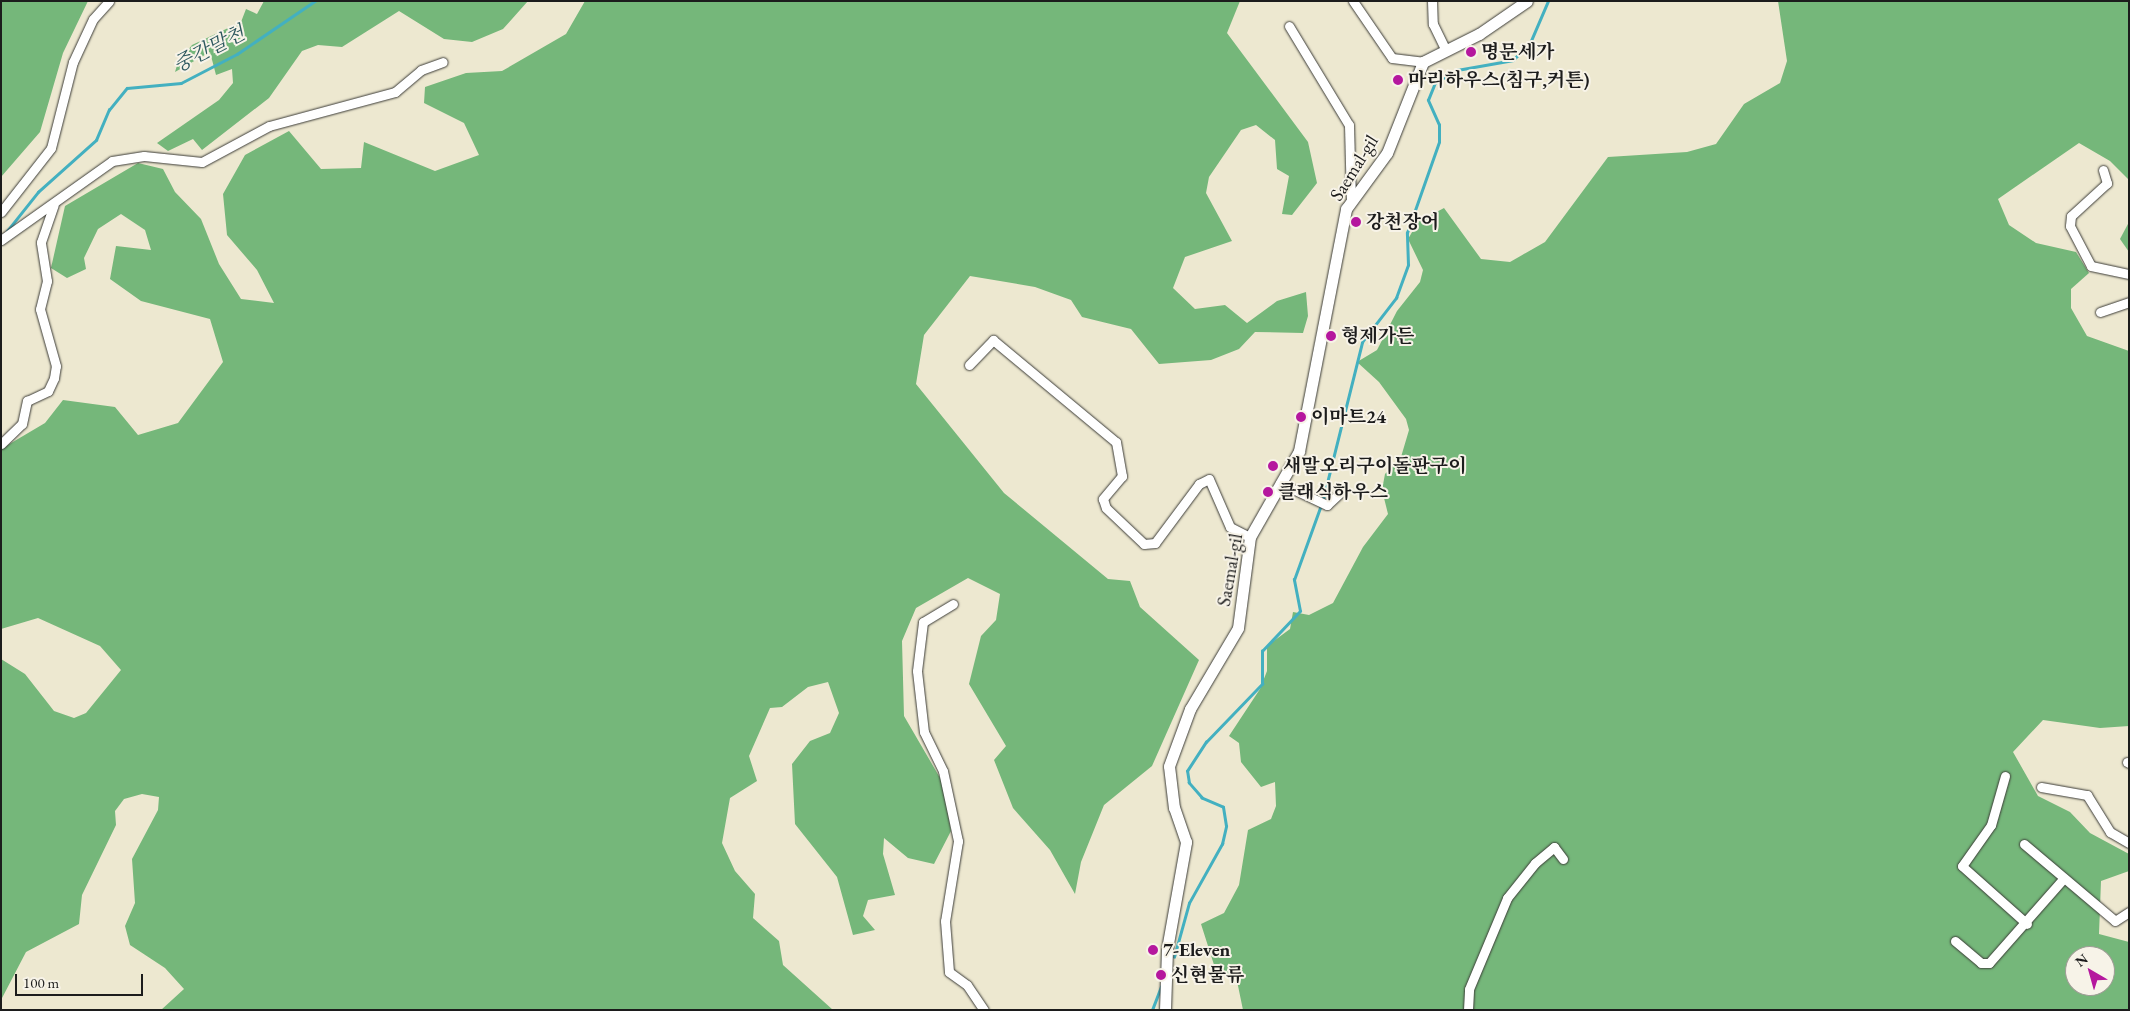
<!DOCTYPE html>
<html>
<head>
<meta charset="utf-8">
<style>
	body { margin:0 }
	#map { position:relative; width:2130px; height:1011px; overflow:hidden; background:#ede8d0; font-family:"EB Garamond","Noto Serif KR",serif }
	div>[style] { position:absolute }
	.forest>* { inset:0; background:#75b77a }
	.stream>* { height:2.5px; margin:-1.25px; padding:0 1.25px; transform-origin:1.25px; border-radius:1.25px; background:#43b0c0 }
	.roads { filter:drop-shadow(0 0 1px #3b3b37) drop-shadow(0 0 1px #3b3b37) }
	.minor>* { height:9px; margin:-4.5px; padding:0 4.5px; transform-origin:4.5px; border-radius:4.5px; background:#fff }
	.tertiary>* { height:11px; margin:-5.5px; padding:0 5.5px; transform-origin:5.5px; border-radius:5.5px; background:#fff }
	.dots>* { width:14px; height:14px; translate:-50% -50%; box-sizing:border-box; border:2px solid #f7f3e8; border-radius:50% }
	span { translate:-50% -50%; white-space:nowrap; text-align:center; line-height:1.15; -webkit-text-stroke:4px #f7f3e8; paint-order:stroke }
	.poi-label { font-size:19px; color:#1c1c1c; font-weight:700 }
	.left { translate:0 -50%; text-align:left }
	.street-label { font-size:19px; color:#1c1c1c }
	.water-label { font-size:20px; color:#2c575e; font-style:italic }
	.frame { position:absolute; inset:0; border:2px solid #1c1c1c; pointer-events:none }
	.north { position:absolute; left:2065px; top:946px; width:50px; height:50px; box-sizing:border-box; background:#f7f3e8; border:1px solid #9f9d96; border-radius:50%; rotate:322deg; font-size:14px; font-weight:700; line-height:20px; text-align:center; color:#1c1c1c }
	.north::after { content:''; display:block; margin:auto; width:18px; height:22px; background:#b5179e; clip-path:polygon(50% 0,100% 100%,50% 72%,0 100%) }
	.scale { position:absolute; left:15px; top:974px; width:128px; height:22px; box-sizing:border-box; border:2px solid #1c1c1c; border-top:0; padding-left:6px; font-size:15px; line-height:18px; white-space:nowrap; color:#1c1c1c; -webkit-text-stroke:4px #f7f3e8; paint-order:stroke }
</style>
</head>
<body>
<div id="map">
	<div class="forest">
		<div style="clip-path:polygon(1px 1px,88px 1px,63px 53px,40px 132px,1px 177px)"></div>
		<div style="clip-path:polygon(264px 1px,528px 1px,503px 29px,472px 42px,444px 39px,399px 11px,342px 47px,318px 45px,302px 51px,269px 98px,202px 150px,193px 139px,168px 151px,157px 143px,219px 100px,233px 83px,232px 69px,216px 75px,210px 52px,175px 72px,178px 62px,192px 45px,241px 22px,246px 9px,257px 14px)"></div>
		<div style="clip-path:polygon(585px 1px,1240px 1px,1227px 33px,1308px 142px,1317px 183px,1292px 215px,1282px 214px,1289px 176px,1277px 169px,1275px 140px,1256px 125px,1241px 130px,1209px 177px,1206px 193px,1232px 241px,1185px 257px,1173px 288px,1195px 309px,1225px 305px,1247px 323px,1277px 301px,1306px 292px,1308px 316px,1303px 333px,1255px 332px,1239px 349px,1211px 360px,1159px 364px,1131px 329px,1082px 317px,1071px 300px,1035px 287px,970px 276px,924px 335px,916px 384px,1004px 493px,1108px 579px,1130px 581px,1140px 607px,1199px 660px,1152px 766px,1104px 805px,1081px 862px,1075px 894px,1050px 850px,1013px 808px,994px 760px,1006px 746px,969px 684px,981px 636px,996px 620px,1000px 594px,968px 578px,916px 608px,902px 641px,904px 716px,943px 783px,951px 831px,934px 864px,908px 858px,884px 838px,883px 854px,895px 895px,868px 900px,863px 916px,875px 930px,853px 935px,837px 877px,795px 824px,792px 764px,810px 741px,830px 733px,839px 713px,828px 682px,808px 687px,782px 707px,770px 708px,749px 756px,757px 781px,730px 798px,722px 843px,735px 871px,755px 894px,753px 918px,779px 941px,783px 965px,833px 1010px,161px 1010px,184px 989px,165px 968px,130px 945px,125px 926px,135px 903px,132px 859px,158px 810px,159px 797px,142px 794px,124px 799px,115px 811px,116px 825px,82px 895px,79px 924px,26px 952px,1px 1000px,1px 659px,25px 674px,54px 711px,74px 718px,86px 713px,121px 670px,100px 646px,38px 618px,1px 629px,1px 449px,45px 423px,63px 400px,115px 407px,138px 435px,178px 423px,223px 362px,210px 319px,141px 301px,110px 279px,116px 246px,151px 250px,145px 230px,121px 214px,98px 229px,84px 258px,86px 269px,67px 278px,51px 268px,65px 206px,138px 163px,163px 169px,175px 192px,201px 219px,219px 264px,241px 299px,274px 303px,257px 270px,227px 235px,223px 194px,245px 155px,289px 131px,321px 169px,361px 168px,364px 142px,435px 171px,479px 155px,464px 123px,424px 103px,425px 87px,466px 73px,502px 71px,566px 34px)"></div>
		<div style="clip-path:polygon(evenodd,1778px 1px,2129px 1px,2129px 180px,2110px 161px,2079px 143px,1998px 199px,2009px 225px,2036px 243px,2076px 252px,2089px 273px,2071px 289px,2071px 308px,2087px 336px,2129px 351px,2129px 726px,2100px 728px,2043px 720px,2013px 752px,2038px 796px,2070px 812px,2090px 833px,2129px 854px,2129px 871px,2101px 881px,2099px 934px,2129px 942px,2129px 1010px,1243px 1010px,1237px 981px,1215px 968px,1201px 924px,1224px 913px,1239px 885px,1248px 830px,1271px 819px,1276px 806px,1275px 782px,1261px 787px,1241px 762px,1239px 743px,1229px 736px,1260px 689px,1267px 671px,1267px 646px,1290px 629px,1293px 612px,1309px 615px,1333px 603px,1363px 547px,1388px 514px,1382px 490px,1385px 474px,1401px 457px,1409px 430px,1406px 419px,1379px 382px,1357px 362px,1377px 350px,1397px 311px,1420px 282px,1423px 270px,1408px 239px,1418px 222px,1444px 208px,1481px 259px,1510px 262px,1545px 242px,1608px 157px,1687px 152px,1716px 144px,1744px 104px,1780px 83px,1787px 61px,1778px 1px,2075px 956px,2105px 956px,2105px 986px,2075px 986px,2075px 956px)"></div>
		<div style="clip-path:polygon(2129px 222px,2129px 252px,2120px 239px)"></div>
	</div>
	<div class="stream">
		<div style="left:7px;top:231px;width:50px;rotate:-51.5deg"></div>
		<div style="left:38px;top:192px;width:78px;rotate:-41.9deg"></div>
		<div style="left:96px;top:140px;width:33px;rotate:-67deg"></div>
		<div style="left:109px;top:110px;width:28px;rotate:-51deg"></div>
		<div style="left:127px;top:88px;width:54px;rotate:-5.3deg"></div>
		<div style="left:181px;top:83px;width:63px;rotate:-27.4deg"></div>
		<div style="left:237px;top:54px;width:94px;rotate:-34.2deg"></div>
		<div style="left:1323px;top:499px;width:162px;rotate:-76deg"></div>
		<div style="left:1362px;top:342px;width:56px;rotate:-52.3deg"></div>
		<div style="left:1396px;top:298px;width:35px;rotate:-70deg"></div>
		<div style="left:1408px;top:265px;width:32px;rotate:-92deg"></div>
		<div style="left:1407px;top:233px;width:96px;rotate:-70.6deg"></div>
		<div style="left:1439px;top:142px;width:17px;rotate:-90deg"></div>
		<div style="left:1439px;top:125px;width:27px;rotate:-114deg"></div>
		<div style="left:1428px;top:100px;width:18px;rotate:-68deg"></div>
		<div style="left:1435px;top:83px;width:26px;rotate:-31deg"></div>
		<div style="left:1457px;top:70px;width:57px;rotate:-10.1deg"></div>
		<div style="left:1513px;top:60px;width:24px;rotate:-45deg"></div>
		<div style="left:1530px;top:43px;width:46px;rotate:-66.8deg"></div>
		<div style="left:1174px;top:957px;width:56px;rotate:-74.5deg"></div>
		<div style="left:1189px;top:903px;width:68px;rotate:-60.8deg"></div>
		<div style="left:1222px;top:844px;width:18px;rotate:-77deg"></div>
		<div style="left:1226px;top:826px;width:19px;rotate:-99deg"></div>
		<div style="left:1223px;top:807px;width:23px;rotate:-157deg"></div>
		<div style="left:1202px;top:798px;width:20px;rotate:-131deg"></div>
		<div style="left:1189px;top:783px;width:12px;rotate:-99deg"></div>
		<div style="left:1187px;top:771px;width:35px;rotate:-57deg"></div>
		<div style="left:1206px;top:742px;width:81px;rotate:-46deg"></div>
		<div style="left:1262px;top:684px;width:33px;rotate:-90deg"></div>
		<div style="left:1262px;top:651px;width:55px;rotate:-46.5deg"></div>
		<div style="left:1300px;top:611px;width:32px;rotate:-101deg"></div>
		<div style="left:1294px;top:580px;width:80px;rotate:-70.2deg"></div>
		<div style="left:1152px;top:1010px;width:25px;rotate:-69deg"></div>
	</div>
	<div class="roads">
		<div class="minor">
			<div style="left:1353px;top:1px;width:69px;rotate:55.6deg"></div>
			<div style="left:1392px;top:58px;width:31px;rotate:7deg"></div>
			<div style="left:1432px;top:1px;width:23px;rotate:88deg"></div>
			<div style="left:1433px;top:24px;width:30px;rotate:64deg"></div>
			<div style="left:1289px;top:26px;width:116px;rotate:58.8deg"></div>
			<div style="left:1349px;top:125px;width:75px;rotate:88.5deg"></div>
			<div style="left:2103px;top:170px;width:14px;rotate:73deg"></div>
			<div style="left:2107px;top:183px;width:49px;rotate:137.5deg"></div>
			<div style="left:2071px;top:216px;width:10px;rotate:96deg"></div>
			<div style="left:2070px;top:226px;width:45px;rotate:62.3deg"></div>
			<div style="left:2091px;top:266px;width:39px;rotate:12deg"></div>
			<div style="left:1px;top:212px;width:81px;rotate:-52deg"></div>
			<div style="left:51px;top:148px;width:89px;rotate:-75.7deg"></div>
			<div style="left:73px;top:62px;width:47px;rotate:-65.1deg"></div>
			<div style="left:93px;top:19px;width:24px;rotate:-48deg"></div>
			<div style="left:1px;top:240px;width:136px;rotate:-35.4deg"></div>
			<div style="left:112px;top:161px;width:32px;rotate:-9deg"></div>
			<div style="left:144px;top:156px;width:58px;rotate:5.9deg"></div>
			<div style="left:202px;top:162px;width:76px;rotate:-28.2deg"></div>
			<div style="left:269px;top:126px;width:131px;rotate:-15.1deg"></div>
			<div style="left:395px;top:92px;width:34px;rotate:-40deg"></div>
			<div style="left:421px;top:70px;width:23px;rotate:-20deg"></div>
			<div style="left:2100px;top:312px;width:31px;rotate:-19deg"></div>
			<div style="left:969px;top:365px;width:35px;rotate:-46deg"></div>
			<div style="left:993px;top:340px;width:160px;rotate:39.7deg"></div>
			<div style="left:1116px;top:442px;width:35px;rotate:80deg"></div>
			<div style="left:1122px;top:476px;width:30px;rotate:130deg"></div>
			<div style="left:1103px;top:499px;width:9px;rotate:72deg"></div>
			<div style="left:1106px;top:508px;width:52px;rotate:43.5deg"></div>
			<div style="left:1144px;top:544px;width:11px;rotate:-5deg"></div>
			<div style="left:1155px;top:543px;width:74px;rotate:-53.3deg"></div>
			<div style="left:1199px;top:484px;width:11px;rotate:-27deg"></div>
			<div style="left:1209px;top:479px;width:52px;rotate:66.4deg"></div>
			<div style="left:1230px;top:527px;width:22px;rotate:27deg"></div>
			<div style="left:1px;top:444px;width:29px;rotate:-44deg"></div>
			<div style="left:22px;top:424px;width:24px;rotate:-78deg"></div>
			<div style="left:27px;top:401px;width:23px;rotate:-25deg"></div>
			<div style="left:48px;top:391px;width:14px;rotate:-65deg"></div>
			<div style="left:54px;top:378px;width:12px;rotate:-81deg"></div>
			<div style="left:56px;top:366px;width:59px;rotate:-105.7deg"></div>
			<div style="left:40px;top:309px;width:29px;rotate:-76deg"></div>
			<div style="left:47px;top:281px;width:39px;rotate:-99deg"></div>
			<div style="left:41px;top:242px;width:39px;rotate:-71deg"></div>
			<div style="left:1280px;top:483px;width:52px;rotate:25.1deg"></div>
			<div style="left:1327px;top:505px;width:19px;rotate:-43deg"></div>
			<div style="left:953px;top:604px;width:35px;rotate:149deg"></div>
			<div style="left:923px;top:622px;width:49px;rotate:97deg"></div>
			<div style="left:917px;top:671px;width:61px;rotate:83.5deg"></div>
			<div style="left:924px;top:732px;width:43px;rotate:64deg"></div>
			<div style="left:943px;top:771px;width:72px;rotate:77.9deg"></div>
			<div style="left:958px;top:841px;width:81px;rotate:99.2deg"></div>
			<div style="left:945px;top:921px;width:51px;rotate:85.5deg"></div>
			<div style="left:949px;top:972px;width:22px;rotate:36deg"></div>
			<div style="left:967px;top:985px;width:30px;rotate:56deg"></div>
			<div style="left:2127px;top:762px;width:2px;rotate:27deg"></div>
			<div style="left:2005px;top:776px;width:51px;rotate:105.9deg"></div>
			<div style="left:1991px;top:825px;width:50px;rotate:125.3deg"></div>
			<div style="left:1962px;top:866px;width:87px;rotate:41.7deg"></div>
			<div style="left:2041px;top:787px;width:47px;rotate:9.9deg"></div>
			<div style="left:2087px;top:795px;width:44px;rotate:58.1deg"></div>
			<div style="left:2110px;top:832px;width:22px;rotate:30deg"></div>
			<div style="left:2024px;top:844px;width:119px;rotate:40.2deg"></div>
			<div style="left:2115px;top:921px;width:17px;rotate:-33deg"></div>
			<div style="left:1955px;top:941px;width:34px;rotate:40deg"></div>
			<div style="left:1981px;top:963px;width:8px"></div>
			<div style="left:1989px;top:963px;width:113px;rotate:-48.6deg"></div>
			<div style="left:1468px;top:1010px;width:21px;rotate:-87deg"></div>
			<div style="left:1469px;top:989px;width:99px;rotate:-67.3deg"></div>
			<div style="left:1507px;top:898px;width:45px;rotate:-51.3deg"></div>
			<div style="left:1535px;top:863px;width:25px;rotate:-40deg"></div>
			<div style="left:1554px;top:847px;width:15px;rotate:53deg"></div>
		</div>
		<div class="tertiary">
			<div style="left:1165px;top:1010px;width:61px;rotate:-88.1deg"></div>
			<div style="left:1167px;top:949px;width:109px;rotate:-79.9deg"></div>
			<div style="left:1186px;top:842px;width:36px;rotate:-109deg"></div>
			<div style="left:1174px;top:808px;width:42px;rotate:-96.8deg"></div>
			<div style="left:1169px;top:766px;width:61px;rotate:-69.8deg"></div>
			<div style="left:1190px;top:709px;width:94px;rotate:-59.3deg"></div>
			<div style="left:1238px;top:628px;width:92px;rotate:-82.5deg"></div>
			<div style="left:1250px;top:537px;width:99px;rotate:-60.3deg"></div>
			<div style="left:1299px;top:451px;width:247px;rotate:-79deg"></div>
			<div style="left:1346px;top:209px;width:69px;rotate:-53.8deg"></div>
			<div style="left:1387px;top:153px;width:98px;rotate:-68.4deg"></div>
			<div style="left:1423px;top:62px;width:63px;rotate:-26.6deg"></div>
			<div style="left:1479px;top:34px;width:58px;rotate:-34.5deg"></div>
		</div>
	</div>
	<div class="dots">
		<div style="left:1471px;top:52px;background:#b5179e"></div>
		<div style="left:1398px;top:80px;background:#b5179e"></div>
		<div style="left:1356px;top:222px;background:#b5179e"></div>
		<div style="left:1331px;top:336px;background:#b5179e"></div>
		<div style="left:1301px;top:417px;background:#b5179e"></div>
		<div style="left:1273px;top:466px;background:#b5179e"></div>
		<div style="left:1268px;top:492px;background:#b5179e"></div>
		<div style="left:1153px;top:950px;background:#b5179e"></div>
		<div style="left:1161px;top:975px;background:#b5179e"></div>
	</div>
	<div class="poi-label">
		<span class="left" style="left:1481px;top:52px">명문세가</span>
		<span class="left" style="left:1408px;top:80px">마리하우스(침구,커튼)</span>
		<span class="left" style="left:1366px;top:222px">강천장어</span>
		<span class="left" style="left:1341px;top:336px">형제가든</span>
		<span class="left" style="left:1311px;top:417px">이마트24</span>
		<span class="left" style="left:1283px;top:466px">새말오리구이돌판구이</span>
		<span class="left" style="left:1278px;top:492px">클래식하우스</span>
		<span class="left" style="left:1163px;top:950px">7-Eleven</span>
		<span class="left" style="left:1171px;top:975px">신현물류</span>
	</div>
	<div class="street-label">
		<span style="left:1354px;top:168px;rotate:-58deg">Saemal-gil</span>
		<span style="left:1230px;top:570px;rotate:-80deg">Saemal-gil</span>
	</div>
	<div class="water-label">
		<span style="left:209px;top:49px;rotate:-27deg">중간말천</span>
	</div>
	<div class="frame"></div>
	<div class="north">N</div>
	<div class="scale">100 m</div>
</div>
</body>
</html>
